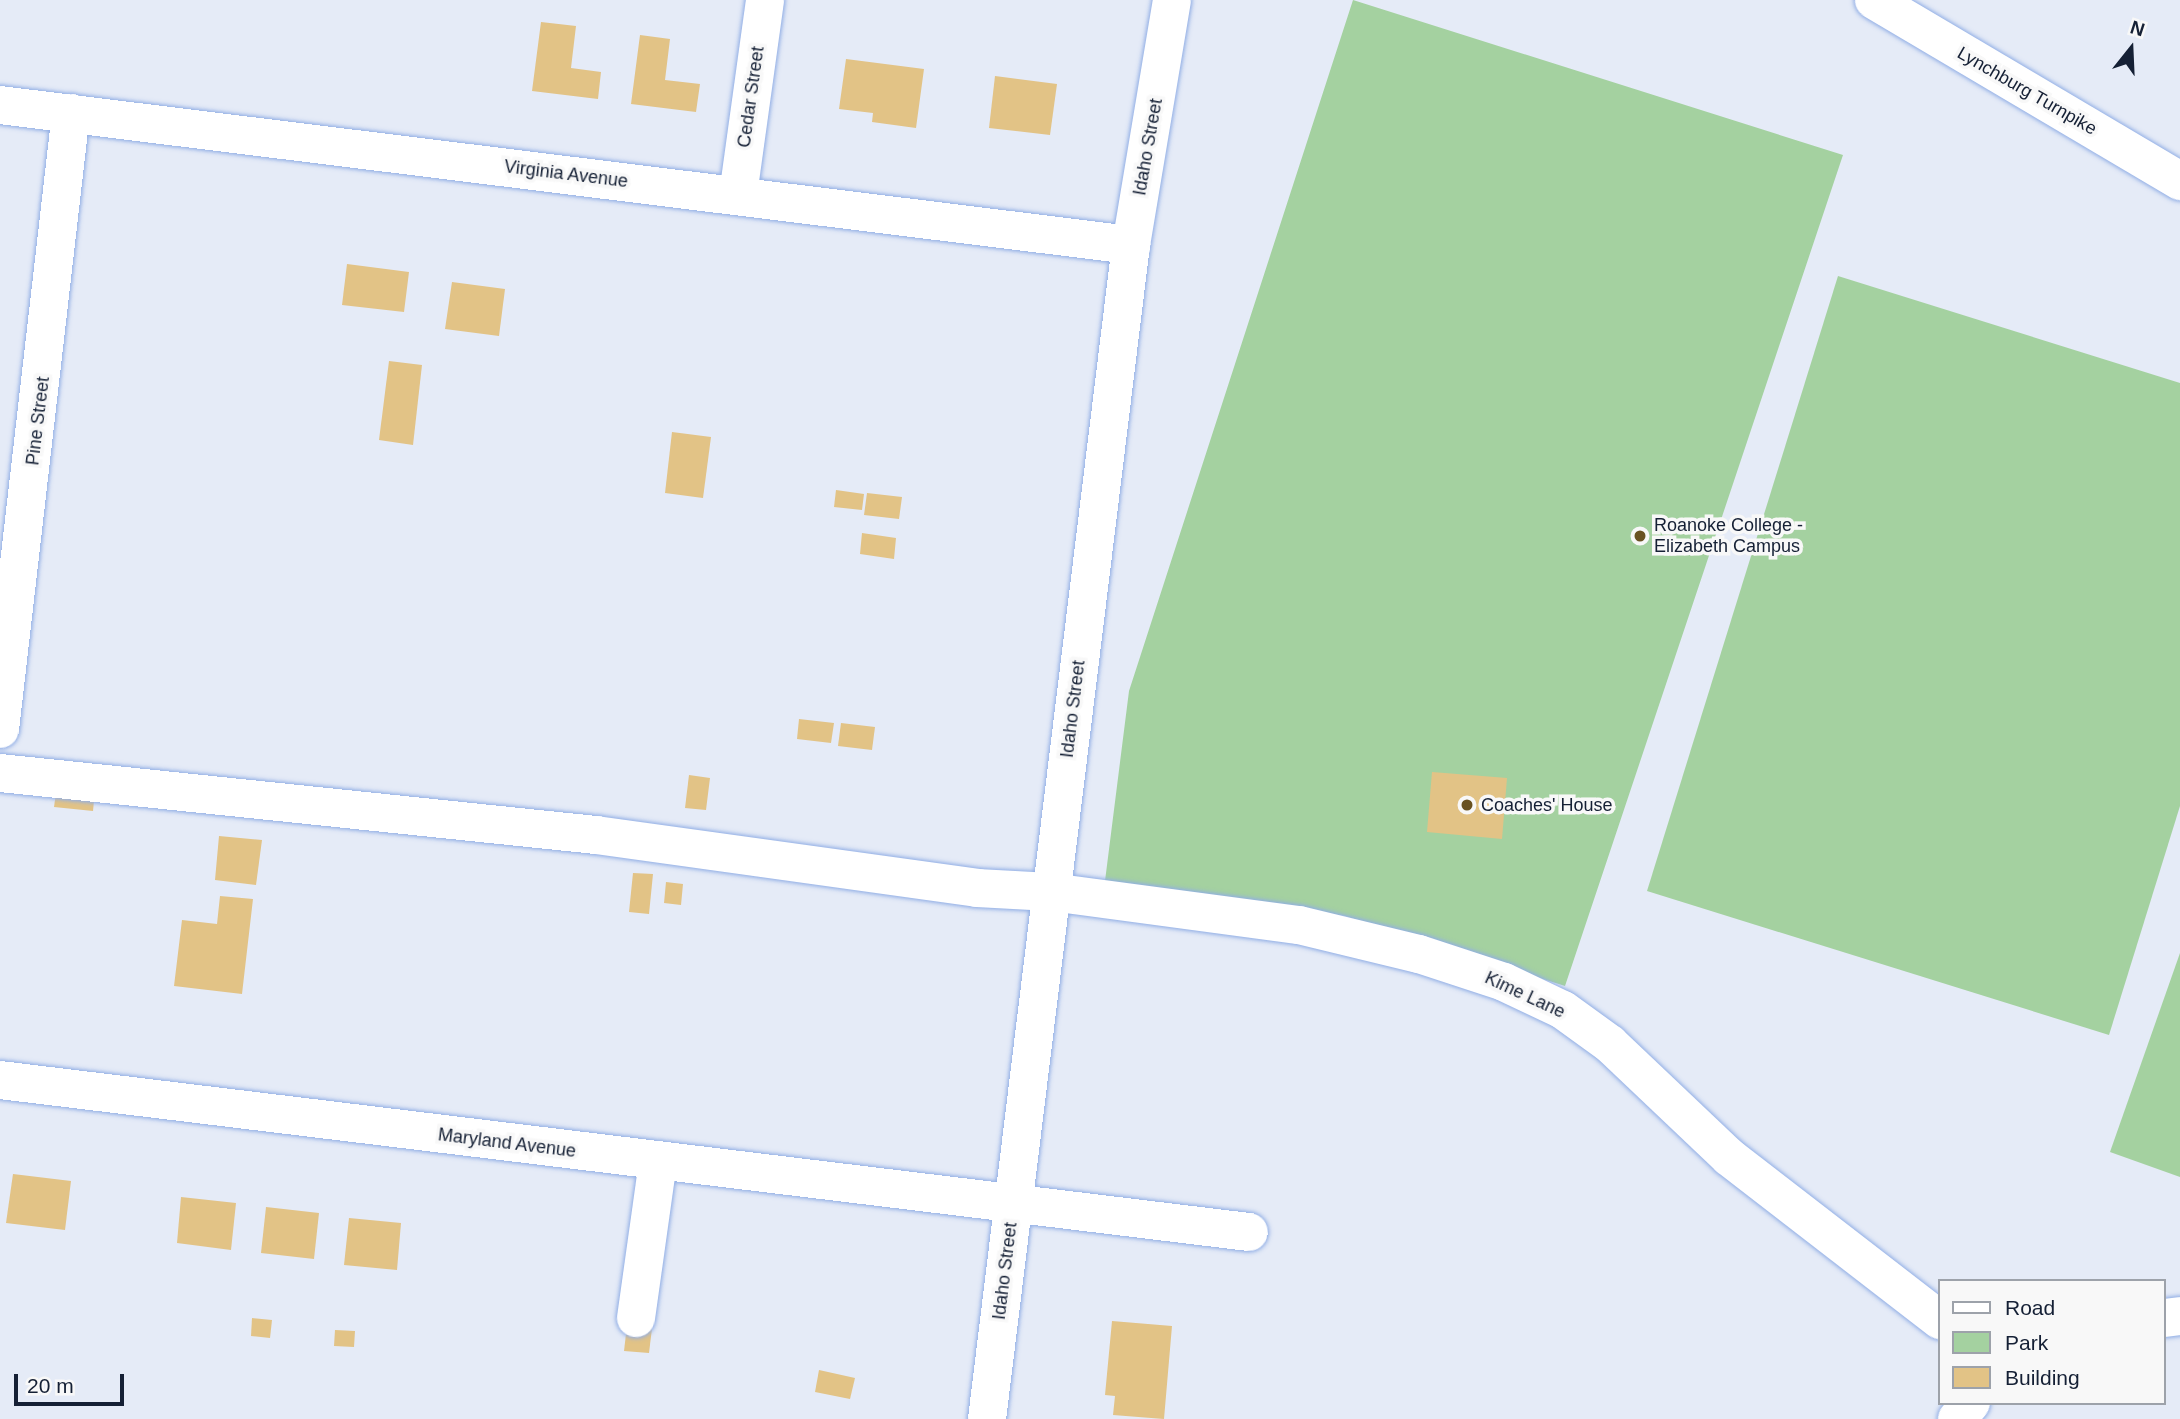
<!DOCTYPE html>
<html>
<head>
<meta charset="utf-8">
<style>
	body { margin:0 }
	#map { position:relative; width:2180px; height:1419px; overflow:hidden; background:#e5ebf7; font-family:Arial,sans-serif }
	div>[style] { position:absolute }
	.green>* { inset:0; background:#a4d1a0 }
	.building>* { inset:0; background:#e2c386 }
	.roads { filter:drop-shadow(0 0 2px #91aee5) drop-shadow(0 0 2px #91aee5) }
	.minor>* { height:38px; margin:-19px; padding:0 19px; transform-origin:19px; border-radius:19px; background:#fff }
	.dots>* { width:19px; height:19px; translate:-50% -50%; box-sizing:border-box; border:4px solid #f8f8f8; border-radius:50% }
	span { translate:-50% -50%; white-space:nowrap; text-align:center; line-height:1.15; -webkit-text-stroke:7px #f8f8f8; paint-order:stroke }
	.street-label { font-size:18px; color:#152035 }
	.poi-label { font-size:18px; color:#152035 }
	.left { translate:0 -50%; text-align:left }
	.legend { position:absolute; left:1938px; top:1279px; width:228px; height:126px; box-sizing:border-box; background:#f8f8f8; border:2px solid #9da2aa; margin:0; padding:9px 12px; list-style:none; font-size:21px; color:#152035 }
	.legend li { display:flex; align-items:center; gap:14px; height:35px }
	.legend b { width:35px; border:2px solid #9da2aa }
	.north { position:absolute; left:2096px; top:14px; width:70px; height:70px; -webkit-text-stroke:5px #f8f8f8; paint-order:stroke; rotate:18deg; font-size:19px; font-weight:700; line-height:28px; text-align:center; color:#152035 }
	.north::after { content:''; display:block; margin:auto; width:24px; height:32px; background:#152035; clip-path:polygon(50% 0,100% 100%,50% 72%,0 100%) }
	.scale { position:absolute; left:14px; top:1374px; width:110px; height:32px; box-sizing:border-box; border:4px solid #152035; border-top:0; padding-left:9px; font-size:21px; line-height:24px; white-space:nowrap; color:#152035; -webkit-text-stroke:5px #f8f8f8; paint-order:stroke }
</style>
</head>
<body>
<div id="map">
	<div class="green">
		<div style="clip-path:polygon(1353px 0,1843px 155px,1565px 986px,1345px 916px,1105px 881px,1129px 691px)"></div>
		<div style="clip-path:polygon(1838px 276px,2180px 383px,2180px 806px,2109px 1035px,1647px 891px)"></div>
		<div style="clip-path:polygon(2180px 953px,2180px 1177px,2110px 1152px)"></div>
	</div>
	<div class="building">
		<div style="clip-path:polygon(541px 22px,576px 26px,571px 68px,601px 72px,598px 99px,532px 91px)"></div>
		<div style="clip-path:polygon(640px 35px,670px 39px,665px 80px,700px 84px,696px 112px,631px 104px)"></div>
		<div style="clip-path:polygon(846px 59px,924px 69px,916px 128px,872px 122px,873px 113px,839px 109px)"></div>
		<div style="clip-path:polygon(995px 76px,1057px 84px,1050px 135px,989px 128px)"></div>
		<div style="clip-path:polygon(347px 264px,409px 272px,404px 312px,342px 305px)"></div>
		<div style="clip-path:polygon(452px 282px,505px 289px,499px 336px,445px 329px)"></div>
		<div style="clip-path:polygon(389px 361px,422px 365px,413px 445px,379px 440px)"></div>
		<div style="clip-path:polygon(672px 432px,711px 437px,703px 498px,665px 493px)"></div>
		<div style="clip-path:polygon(836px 490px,864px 494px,862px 510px,834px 507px)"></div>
		<div style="clip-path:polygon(867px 493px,902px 497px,899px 519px,864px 515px)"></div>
		<div style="clip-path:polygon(862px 533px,896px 538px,894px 559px,860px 554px)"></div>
		<div style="clip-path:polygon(799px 719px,834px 723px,831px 743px,797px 739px)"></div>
		<div style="clip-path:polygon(841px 723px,875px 727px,872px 750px,838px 746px)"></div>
		<div style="clip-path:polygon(1432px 772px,1507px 778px,1502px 839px,1427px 832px)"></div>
		<div style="clip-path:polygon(689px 775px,710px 778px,706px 810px,685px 808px)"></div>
		<div style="clip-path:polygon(57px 786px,95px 790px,93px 811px,54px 807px)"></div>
		<div style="clip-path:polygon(219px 836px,262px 840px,256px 885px,215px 880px)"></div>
		<div style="clip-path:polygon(633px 873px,653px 874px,649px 914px,629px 912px)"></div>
		<div style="clip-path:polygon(666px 882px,683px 884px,681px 905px,664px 903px)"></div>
		<div style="clip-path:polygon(220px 896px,253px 899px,242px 994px,174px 986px,182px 920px,217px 924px)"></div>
		<div style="clip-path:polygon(13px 1174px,71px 1181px,65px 1230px,6px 1223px)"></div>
		<div style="clip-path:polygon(181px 1197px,236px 1203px,231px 1250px,177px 1243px)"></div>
		<div style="clip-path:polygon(266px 1207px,319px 1213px,314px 1259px,261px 1253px)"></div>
		<div style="clip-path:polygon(349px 1218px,401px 1223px,397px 1270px,344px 1265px)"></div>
		<div style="clip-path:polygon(628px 1317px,653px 1320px,649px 1353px,624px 1351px)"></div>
		<div style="clip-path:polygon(252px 1318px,272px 1320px,270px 1338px,251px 1336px)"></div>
		<div style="clip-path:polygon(1112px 1321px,1172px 1326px,1164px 1419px,1113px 1415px,1115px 1396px,1105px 1395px)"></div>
		<div style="clip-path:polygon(335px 1330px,355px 1331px,354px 1347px,334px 1346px)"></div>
		<div style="clip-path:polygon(819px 1370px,855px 1378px,850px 1399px,815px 1392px)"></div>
	</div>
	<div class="roads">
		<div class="minor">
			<div style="left:1874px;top:0;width:356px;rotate:30.6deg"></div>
			<div style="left:0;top:105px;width:1140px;rotate:7.06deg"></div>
			<div style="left:738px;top:195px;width:197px;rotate:-82.1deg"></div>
			<div style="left:0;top:729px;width:620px;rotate:-83.43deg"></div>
			<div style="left:0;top:773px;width:599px;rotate:5.94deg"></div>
			<div style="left:596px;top:835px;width:385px;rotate:7.9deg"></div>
			<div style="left:977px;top:888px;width:74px;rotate:3.1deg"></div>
			<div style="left:1051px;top:892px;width:250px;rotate:7.6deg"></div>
			<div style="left:1299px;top:925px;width:123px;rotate:13.6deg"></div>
			<div style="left:1419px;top:954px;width:89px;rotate:18.2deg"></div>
			<div style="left:1504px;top:982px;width:65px;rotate:25.4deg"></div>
			<div style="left:1563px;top:1010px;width:58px;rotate:35.9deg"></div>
			<div style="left:1610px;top:1044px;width:164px;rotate:43.5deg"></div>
			<div style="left:1729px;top:1157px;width:267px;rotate:37.7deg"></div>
			<div style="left:0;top:1080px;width:1258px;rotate:6.94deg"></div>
			<div style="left:636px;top:1318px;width:158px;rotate:-82deg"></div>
			<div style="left:2164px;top:1318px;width:16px;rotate:-7deg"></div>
			<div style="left:987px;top:1419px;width:1183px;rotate:-83.01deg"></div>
			<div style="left:1131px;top:245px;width:248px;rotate:-80.5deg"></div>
			<div style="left:1957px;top:1419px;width:21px;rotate:-49deg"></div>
		</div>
	</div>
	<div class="dots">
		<div style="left:1640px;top:536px;background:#695222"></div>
		<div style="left:1467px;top:805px;background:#695222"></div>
	</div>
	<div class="street-label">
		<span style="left:2027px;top:91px;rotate:30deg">Lynchburg Turnpike</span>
		<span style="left:751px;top:97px;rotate:-82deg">Cedar Street</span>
		<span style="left:1148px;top:147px;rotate:-80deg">Idaho Street</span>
		<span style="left:566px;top:174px;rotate:7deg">Virginia Avenue</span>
		<span style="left:38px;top:421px;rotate:-83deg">Pine Street</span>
		<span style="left:1073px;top:709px;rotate:-83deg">Idaho Street</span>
		<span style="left:1525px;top:995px;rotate:25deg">Kime Lane</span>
		<span style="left:507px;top:1143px;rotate:7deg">Maryland Avenue</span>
		<span style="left:1005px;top:1271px;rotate:-83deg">Idaho Street</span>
	</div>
	<div class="poi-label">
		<span class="left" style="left:1654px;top:536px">Roanoke College -<br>Elizabeth Campus</span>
		<span class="left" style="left:1481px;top:805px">Coaches' House</span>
	</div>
	<ul class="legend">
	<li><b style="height:9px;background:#fff"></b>Road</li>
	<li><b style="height:19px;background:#a4d1a0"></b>Park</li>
	<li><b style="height:19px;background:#e2c386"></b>Building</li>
	</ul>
	<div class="north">N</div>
	<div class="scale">20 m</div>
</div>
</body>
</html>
